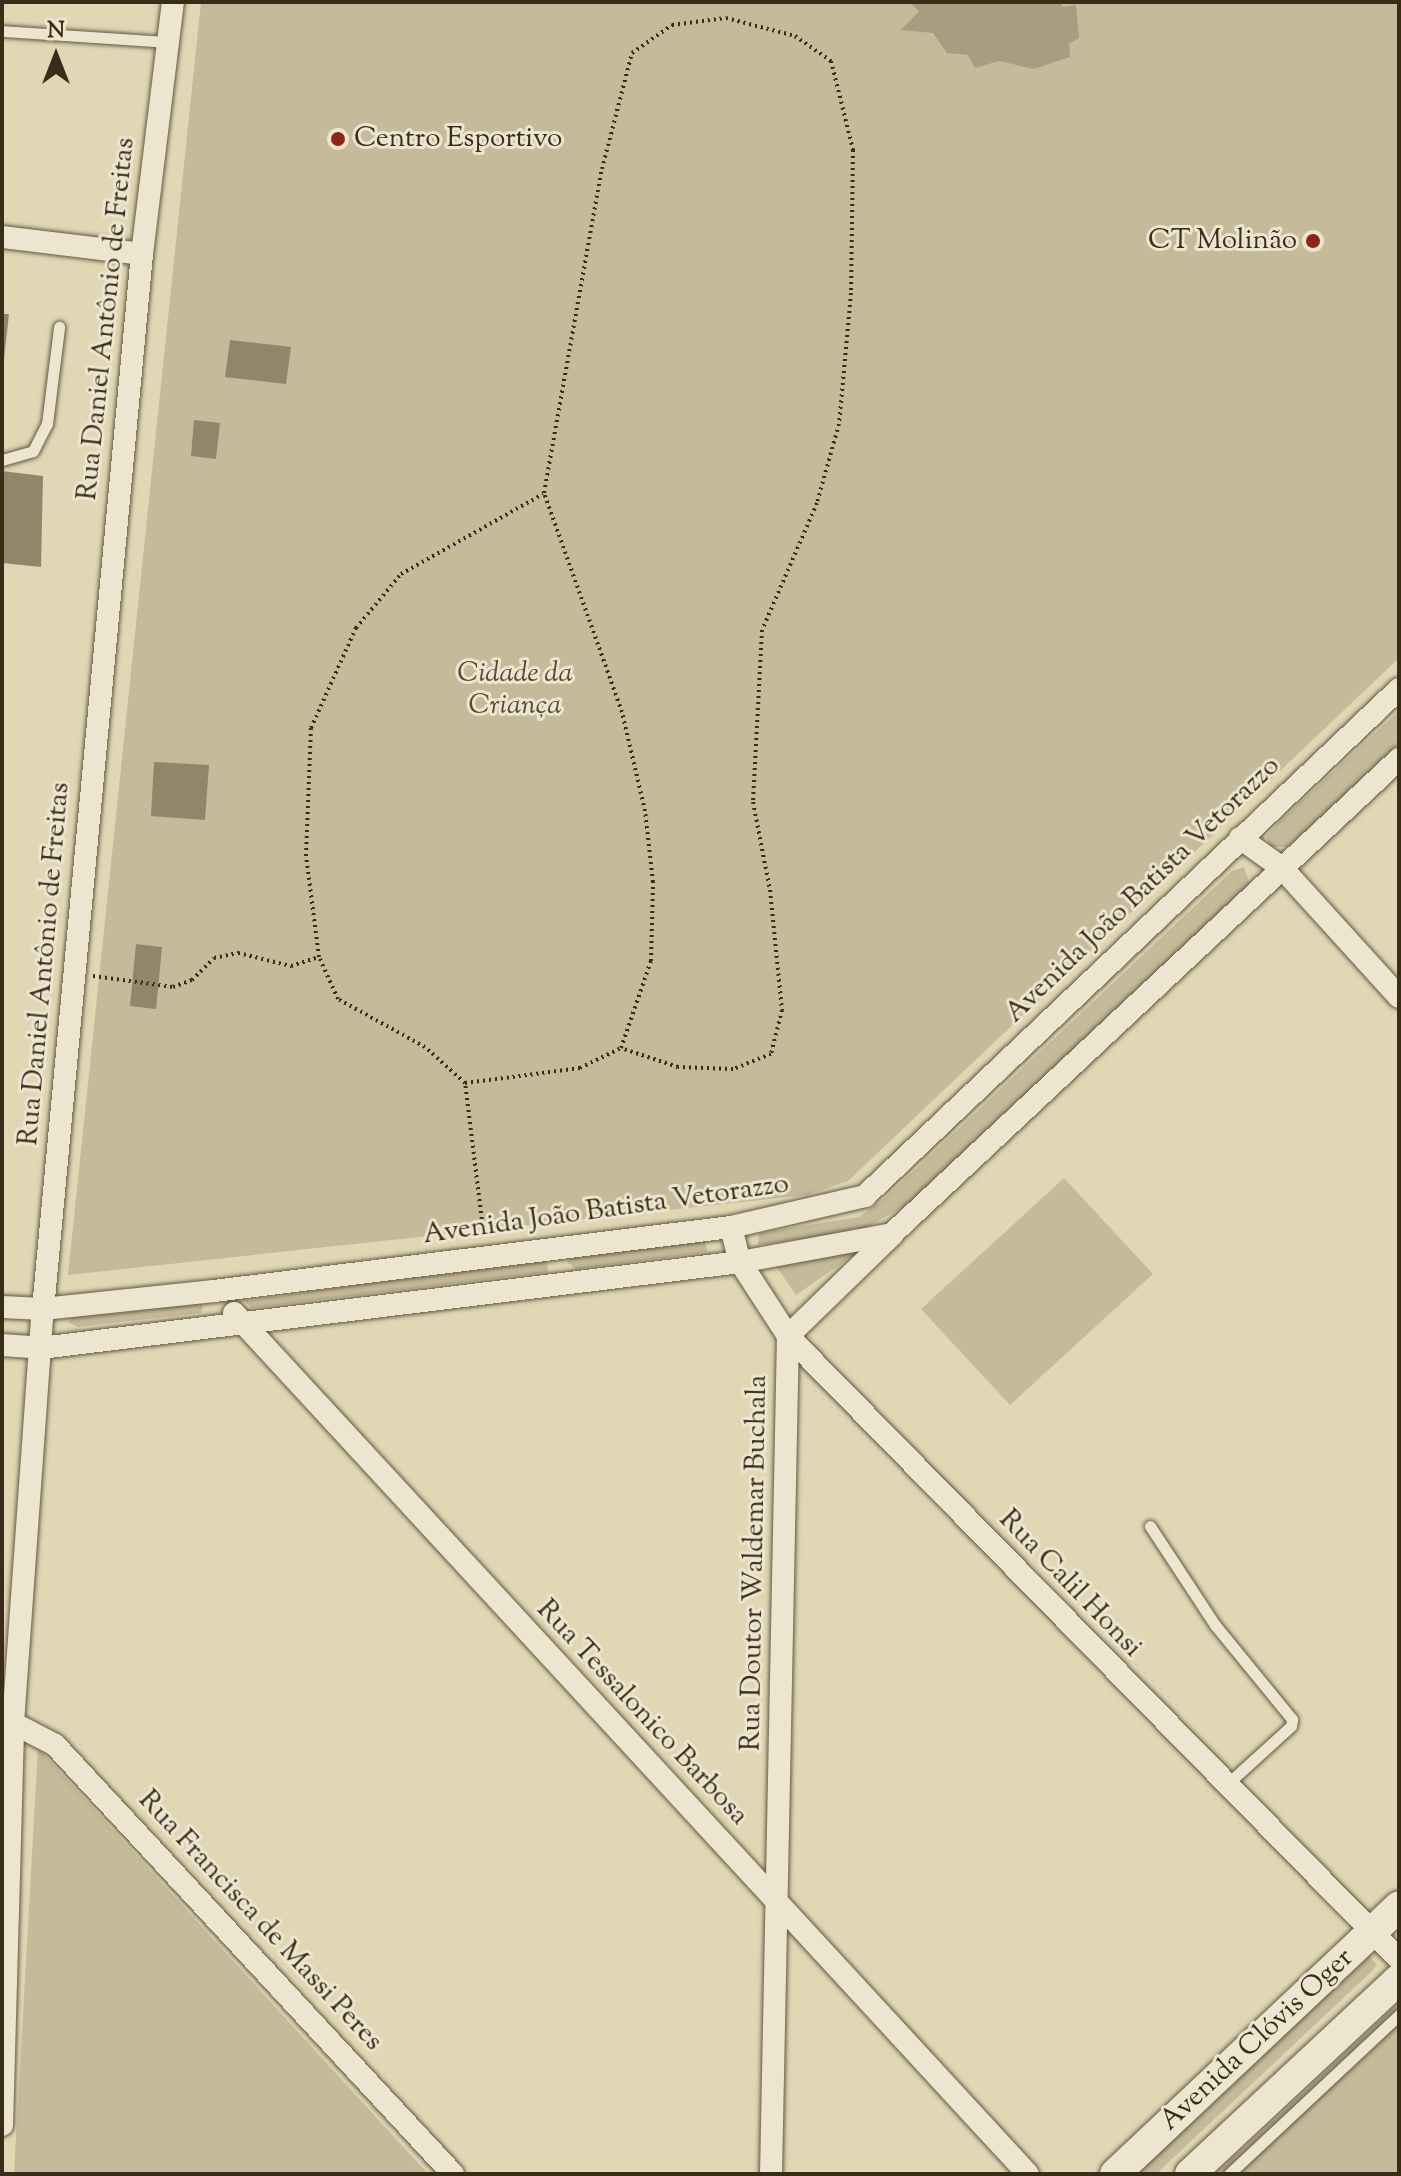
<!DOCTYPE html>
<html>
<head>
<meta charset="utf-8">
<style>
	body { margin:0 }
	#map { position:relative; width:1401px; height:2176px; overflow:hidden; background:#e1d7b5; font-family:"Sorts Mill Goudy",serif }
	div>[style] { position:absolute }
	.green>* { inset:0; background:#c5ba9a }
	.water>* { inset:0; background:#a89d80 }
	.building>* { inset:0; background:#91856a }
	.path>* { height:4px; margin-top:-2px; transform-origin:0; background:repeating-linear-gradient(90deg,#3a2c18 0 2px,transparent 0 6px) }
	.roads { filter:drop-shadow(0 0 2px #64573f) drop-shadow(0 0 2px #64573f) }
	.lane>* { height:11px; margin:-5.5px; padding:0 5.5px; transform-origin:5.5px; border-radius:5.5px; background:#ece5cf }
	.street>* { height:22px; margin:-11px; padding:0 11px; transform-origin:11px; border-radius:11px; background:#ece5cf }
	.secondary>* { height:30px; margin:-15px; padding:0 15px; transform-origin:15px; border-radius:15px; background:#ece5cf }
	.dots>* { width:22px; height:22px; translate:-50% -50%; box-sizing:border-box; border:4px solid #ece5cf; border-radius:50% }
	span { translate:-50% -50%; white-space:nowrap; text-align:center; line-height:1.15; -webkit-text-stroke:6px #ece5cf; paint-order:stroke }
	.poi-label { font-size:28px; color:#3a2c18 }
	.left { translate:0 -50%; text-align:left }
	.right { translate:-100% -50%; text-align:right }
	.street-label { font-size:28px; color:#3a2c18 }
	.park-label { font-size:28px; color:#564832; font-style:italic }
	.frame { position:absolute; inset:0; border:4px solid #3a2c18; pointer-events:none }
	.north { position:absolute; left:16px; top:16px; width:80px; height:80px; -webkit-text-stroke:6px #ece5cf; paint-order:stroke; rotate:0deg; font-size:22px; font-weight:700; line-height:32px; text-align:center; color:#3a2c18 }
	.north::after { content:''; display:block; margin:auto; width:28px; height:36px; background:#3a2c18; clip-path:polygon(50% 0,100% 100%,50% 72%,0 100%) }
</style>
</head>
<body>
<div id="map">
	<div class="green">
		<div style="clip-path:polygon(201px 2px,1399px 2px,1399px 658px,848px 1181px,807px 1195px,68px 1275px)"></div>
		<div style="clip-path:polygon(1399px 711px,1399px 745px,1288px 847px,1271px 847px,1266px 837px,1277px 824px)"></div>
		<div style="clip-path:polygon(1244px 867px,1250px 885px,909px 1204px,860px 1231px,758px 1245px,759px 1233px,859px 1217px,885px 1198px,1232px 871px)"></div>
		<div style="clip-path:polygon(1064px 1178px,1153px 1274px,1010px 1405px,921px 1309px)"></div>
		<div style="clip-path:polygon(705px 1239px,707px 1252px,576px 1269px,567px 1262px,571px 1255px)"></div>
		<div style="clip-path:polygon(867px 1246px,796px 1295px,774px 1263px)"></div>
		<div style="clip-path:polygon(547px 1258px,548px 1272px,252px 1308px,244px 1301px)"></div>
		<div style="clip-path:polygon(203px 1303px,201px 1313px,78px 1327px,68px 1322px,73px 1317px)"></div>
		<div style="clip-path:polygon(38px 1748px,428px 2174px,14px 2174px)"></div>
		<div style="clip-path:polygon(1367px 1953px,1377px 1965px,1371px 1972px,1156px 2174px,1128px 2174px)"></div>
		<div style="clip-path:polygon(1399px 2002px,1399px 2174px,1215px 2174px,1279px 2115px)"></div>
	</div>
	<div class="water">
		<div style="clip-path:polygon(908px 2px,1063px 2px,1061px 7px,1076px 5px,1079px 38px,1069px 44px,1070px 57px,1034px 69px,999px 61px,975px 68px,968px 55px,947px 53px,933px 33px,901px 30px,919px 11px)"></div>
	</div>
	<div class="building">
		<div style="clip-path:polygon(2px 314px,9px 314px,4px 359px,2px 359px)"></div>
		<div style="clip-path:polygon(230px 340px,291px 347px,286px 384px,225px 377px)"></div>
		<div style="clip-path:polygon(194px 420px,220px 423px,216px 459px,191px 456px)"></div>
		<div style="clip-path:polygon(2px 471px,43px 476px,41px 567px,2px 563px)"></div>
		<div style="clip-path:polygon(154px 762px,209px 765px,205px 820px,151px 816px)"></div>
		<div style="clip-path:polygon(136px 944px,162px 947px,156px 1009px,130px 1006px)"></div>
	</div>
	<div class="path">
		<div style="left:93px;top:976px;width:81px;rotate:7.8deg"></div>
		<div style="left:173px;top:987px;width:20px;rotate:-20deg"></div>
		<div style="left:192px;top:980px;width:31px;rotate:-45deg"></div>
		<div style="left:214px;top:958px;width:25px;rotate:-12deg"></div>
		<div style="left:238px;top:953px;width:55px;rotate:13.8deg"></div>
		<div style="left:291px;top:966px;width:29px;rotate:-18deg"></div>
		<div style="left:465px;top:1083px;width:54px;rotate:-138deg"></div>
		<div style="left:425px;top:1047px;width:99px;rotate:-151.1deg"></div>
		<div style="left:338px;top:999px;width:46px;rotate:-114.3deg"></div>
		<div style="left:319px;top:957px;width:102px;rotate:-97.3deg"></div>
		<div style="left:306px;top:856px;width:128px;rotate:-87.8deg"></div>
		<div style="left:311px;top:728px;width:110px;rotate:-65.8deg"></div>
		<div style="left:356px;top:628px;width:70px;rotate:-50.2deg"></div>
		<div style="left:401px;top:574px;width:163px;rotate:-29.4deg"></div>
		<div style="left:484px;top:1237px;width:155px;rotate:-97deg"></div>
		<div style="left:465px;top:1083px;width:116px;rotate:-7.4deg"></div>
		<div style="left:580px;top:1068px;width:46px;rotate:-26deg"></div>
		<div style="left:621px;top:1048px;width:92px;rotate:-71deg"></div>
		<div style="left:651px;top:961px;width:79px;rotate:-88.5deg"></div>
		<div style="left:653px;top:882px;width:71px;rotate:-96.4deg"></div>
		<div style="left:645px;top:811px;width:102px;rotate:-103.1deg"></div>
		<div style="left:622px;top:712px;width:232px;rotate:-109.6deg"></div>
		<div style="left:544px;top:493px;width:329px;rotate:-79.9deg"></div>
		<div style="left:602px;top:169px;width:120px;rotate:-75.5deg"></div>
		<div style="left:632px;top:53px;width:49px;rotate:-35deg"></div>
		<div style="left:672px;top:25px;width:54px;rotate:-7.4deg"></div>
		<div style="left:726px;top:18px;width:71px;rotate:14.6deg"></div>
		<div style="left:795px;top:36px;width:44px;rotate:34.8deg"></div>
		<div style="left:831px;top:61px;width:92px;rotate:76.1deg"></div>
		<div style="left:853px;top:150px;width:143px;rotate:90.8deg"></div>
		<div style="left:851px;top:293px;width:132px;rotate:95.2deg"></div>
		<div style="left:839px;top:424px;width:82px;rotate:105.6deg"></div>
		<div style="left:817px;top:503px;width:138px;rotate:113.4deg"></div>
		<div style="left:762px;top:630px;width:172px;rotate:93deg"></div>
		<div style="left:753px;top:802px;width:90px;rotate:79.1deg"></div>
		<div style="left:770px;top:890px;width:121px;rotate:84.3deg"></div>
		<div style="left:782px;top:1010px;width:45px;rotate:104deg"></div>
		<div style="left:771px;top:1054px;width:41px;rotate:158.5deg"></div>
		<div style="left:733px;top:1069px;width:55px;rotate:-177.9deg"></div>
		<div style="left:678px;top:1067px;width:60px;rotate:-161.6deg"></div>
	</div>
	<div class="roads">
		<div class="lane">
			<div style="left:2px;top:31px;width:166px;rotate:3.8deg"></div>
			<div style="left:2px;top:460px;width:32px;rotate:-16deg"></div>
			<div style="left:33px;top:451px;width:30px;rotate:-63deg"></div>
			<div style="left:47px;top:424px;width:98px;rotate:-82.9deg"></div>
			<div style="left:1150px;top:1526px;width:118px;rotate:56.7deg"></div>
			<div style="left:1215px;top:1625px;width:122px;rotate:50.7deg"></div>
			<div style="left:1292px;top:1719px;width:7px;rotate:98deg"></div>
			<div style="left:1291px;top:1726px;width:89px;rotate:137.7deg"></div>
			<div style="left:1229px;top:2174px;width:233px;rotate:-43.1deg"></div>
		</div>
		<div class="street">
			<div style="left:2px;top:237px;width:141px;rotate:6.9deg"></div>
			<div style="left:1240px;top:838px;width:52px;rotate:35.5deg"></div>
			<div style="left:1282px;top:868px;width:174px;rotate:47.8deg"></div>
			<div style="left:731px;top:1227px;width:36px;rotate:76deg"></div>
			<div style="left:740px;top:1262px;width:88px;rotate:57deg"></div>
			<div style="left:788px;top:1336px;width:873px;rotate:45.56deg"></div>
			<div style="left:2px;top:1307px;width:41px;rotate:2.8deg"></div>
			<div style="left:43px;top:1309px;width:172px;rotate:-6deg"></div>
			<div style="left:214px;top:1291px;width:521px;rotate:-7.06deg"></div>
			<div style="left:731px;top:1227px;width:138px;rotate:-13deg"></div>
			<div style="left:865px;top:1196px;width:736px;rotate:-43.51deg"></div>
			<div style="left:234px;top:1313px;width:1171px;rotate:47.32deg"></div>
			<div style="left:2px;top:1345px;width:39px;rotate:4deg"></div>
			<div style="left:41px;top:1348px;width:704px;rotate:-7.01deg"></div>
			<div style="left:740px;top:1262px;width:155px;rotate:-10.4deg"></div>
			<div style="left:892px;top:1234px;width:695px;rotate:-43.13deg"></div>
			<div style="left:13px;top:1723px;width:47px;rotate:27.6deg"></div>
			<div style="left:55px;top:1745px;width:585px;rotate:47.15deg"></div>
			<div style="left:2px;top:2125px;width:402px;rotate:-88.4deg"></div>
			<div style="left:13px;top:1723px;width:415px;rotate:-85.9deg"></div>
			<div style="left:43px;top:1309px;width:1060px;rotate:-84.64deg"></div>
			<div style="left:142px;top:254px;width:254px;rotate:-83deg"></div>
			<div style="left:771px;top:2174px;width:838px;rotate:-88.84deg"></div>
			<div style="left:788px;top:1336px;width:145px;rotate:-44.2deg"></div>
		</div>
		<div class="secondary">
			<div style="left:1115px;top:2174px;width:390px;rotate:-43.3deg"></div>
			<div style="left:1190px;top:2174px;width:286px;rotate:-43deg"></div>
		</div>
	</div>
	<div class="dots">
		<div style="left:338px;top:139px;background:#8f2418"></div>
		<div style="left:1313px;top:241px;background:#8f2418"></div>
	</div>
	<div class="poi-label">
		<span class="left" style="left:354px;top:139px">Centro Esportivo</span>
		<span class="right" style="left:1297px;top:241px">CT Molinão</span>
	</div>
	<div class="street-label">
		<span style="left:107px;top:319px;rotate:-84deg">Rua Daniel Antônio de Freitas</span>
		<span style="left:1143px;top:890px;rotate:-44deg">Avenida João Batista Vetorazzo</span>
		<span style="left:45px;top:964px;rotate:-85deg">Rua Daniel Antônio de Freitas</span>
		<span style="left:606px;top:1210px;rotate:-8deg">Avenida João Batista Vetorazzo</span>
		<span style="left:755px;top:1563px;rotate:-89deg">Rua Doutor Waldemar Buchala</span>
		<span style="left:1070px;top:1584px;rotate:46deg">Rua Calil Honsi</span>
		<span style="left:642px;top:1713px;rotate:47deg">Rua Tessalonico Barbosa</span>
		<span style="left:260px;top:1921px;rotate:47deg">Rua Francisca de Massi Peres</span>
		<span style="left:1257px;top:2040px;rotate:-43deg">Avenida Clóvis Oger</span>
	</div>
	<div class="park-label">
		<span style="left:515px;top:690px">Cidade da<br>Criança</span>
	</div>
	<div class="frame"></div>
	<div class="north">N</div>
</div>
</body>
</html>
